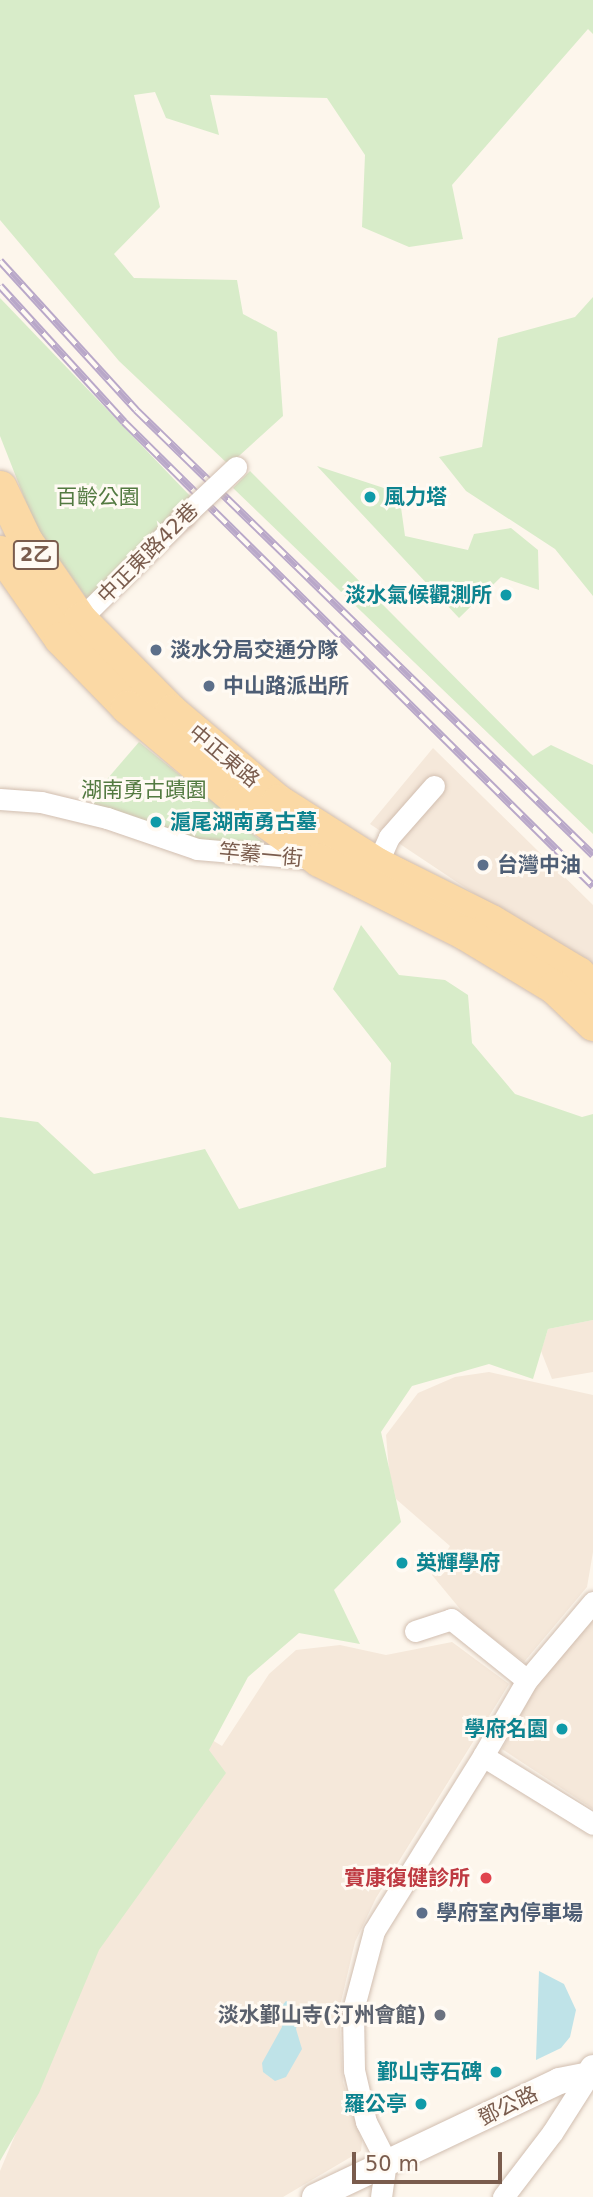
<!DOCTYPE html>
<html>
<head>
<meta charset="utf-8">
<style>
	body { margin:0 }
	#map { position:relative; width:593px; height:2197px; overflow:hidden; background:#fdf6ec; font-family:"DejaVu Sans","Noto Sans TC",sans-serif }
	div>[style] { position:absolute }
	.residential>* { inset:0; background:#f5e8da }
	.green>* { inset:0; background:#d8ecc9 }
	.water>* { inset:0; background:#bfe3e8 }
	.roads { filter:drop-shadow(0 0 2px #d1beb0) drop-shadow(0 0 2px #d1beb0) }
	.minor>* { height:21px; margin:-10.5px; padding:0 10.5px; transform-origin:10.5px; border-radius:10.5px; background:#fff }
	.tertiary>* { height:26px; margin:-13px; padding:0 13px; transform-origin:13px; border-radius:13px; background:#fff }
	.primary>* { height:33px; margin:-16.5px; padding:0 16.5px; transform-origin:16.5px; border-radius:16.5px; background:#fbd9a5 }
	.rail>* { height:8px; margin-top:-4px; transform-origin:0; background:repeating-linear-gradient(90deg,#fffaf3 0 16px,#b9a8c9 0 32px); box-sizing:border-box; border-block:2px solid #b9a8c9 }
	.bridges { filter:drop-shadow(0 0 2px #d1beb0) drop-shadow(0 0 2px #d1beb0) }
	.minor-bridge>* { height:21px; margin:-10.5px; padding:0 10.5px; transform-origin:10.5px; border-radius:10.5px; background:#fff }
	.dots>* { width:19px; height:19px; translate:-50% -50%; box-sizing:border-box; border:4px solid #fffaf3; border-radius:50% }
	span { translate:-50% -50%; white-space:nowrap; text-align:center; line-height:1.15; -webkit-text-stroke:6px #fffaf3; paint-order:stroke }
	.shield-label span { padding:2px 5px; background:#fffaf3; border:2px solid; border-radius:5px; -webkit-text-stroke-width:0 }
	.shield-label { font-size:19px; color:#7a5c4d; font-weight:700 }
	.park-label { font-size:21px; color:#537a41 }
	.culture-label { font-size:21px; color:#0d838f; font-weight:700 }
	.left { translate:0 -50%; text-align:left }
	.right { translate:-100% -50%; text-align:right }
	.street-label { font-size:21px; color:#7a5c4d }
	.service-label { font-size:21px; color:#4e5e75; font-weight:700 }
	.health-label { font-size:21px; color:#be3a42; font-weight:700 }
	.worship-label { font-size:21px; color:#5b616d; font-weight:700 }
	.scale { position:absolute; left:352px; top:2152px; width:150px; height:32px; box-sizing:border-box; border:4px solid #7a5c4d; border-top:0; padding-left:9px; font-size:21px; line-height:24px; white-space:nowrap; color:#7a5c4d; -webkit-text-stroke:5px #fffaf3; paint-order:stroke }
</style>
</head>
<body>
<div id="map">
	<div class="residential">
		<div style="clip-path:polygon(433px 748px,593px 905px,593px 978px,575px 961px,370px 824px)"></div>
		<div style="clip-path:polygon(593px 1320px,593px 1372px,552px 1379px,541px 1351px,548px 1329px)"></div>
		<div style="clip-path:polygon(489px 1372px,593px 1395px,593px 1552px,587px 1587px,524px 1662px,470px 1621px,432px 1575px,450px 1546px,396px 1499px,389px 1471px,386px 1435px,418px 1393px,455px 1377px)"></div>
		<div style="clip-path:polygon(593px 1617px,593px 1809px,502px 1749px,538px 1683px)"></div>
		<div style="clip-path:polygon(452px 1642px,509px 1684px,376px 1898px,355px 1942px,339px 2010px,343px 2082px,362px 2141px,361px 2151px,283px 2197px,0 2197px,0 2171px,101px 1931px,212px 1740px,222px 1746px,269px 1674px,296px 1650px,340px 1645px,386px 1655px)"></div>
	</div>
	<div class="green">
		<div style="clip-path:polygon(0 0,593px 0,593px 34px,588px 29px,452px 185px,463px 239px,409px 247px,362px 227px,365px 155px,327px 98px,210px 95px,219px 135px,166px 118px,155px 92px,134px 95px,160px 207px,114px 254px,134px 278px,237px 280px,243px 314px,277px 332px,283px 416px,229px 465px,119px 361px,0 220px)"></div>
		<div style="clip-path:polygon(593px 297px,593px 596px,555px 549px,466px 491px,439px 457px,482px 447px,498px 338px,575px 317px)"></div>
		<div style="clip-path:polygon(0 298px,194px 500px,90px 603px,35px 525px,0 436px)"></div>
		<div style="clip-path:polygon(317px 466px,399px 493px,405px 536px,468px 550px,474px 534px,511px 528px,538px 550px,539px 590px,501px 577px,459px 618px)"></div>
		<div style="clip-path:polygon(250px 471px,533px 756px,551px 745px,593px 765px,593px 834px,233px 488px)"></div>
		<div style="clip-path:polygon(139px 742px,269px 847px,200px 843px,101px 813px,90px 799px)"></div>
		<div style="clip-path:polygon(361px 925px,399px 975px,445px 980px,468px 995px,472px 1043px,515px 1094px,582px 1117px,593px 1114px,593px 1320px,548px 1329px,533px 1379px,489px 1364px,412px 1386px,381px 1432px,401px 1522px,334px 1590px,360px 1644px,299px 1633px,248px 1677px,209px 1750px,226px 1773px,99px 1950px,39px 2093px,0 2161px,0 1117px,38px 1122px,94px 1174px,205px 1149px,239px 1209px,386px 1167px,391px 1063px,333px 989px)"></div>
	</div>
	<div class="water">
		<div style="clip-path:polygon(539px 1971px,564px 1984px,576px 2010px,570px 2037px,561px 2048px,536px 2060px)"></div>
		<div style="clip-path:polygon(286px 2001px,293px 2003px,299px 2017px,296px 2029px,302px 2049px,286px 2077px,275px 2081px,263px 2072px,262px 2063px,282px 2027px,280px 2008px)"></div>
	</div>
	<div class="roads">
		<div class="minor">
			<div style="left:72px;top:627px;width:156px;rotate:-44.7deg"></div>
			<div style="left:0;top:799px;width:41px;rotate:4.2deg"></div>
			<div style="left:41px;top:802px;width:68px;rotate:13.6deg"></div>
			<div style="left:107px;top:818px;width:95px;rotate:19deg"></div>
			<div style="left:197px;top:849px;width:116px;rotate:4.9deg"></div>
			<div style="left:377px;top:864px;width:30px;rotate:-66deg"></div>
			<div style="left:389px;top:837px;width:68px;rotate:-48.6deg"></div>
			<div style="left:593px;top:1602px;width:102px;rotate:130.2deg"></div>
			<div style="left:527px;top:1680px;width:88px;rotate:120.1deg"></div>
			<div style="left:483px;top:1756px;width:129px;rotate:31.7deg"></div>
			<div style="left:415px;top:1631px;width:38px;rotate:-18deg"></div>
			<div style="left:451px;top:1619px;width:97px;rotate:38.8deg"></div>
			<div style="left:381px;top:2197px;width:36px;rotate:-82deg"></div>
			<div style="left:386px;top:2161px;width:44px;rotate:-117.1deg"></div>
			<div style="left:366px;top:2122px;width:53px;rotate:-103deg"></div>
			<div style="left:354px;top:2070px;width:60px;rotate:-91deg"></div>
			<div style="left:353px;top:2010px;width:82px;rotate:-75.1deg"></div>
			<div style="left:374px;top:1931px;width:206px;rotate:-58.1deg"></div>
			<div style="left:503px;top:2197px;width:81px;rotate:-52.6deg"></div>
			<div style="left:552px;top:2133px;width:69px;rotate:-57.5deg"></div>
			<div style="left:589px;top:2075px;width:4px;rotate:27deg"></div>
		</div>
		<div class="tertiary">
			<div style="left:315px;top:2197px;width:270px;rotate:-25.4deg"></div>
			<div style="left:559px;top:2081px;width:31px;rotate:-11deg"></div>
			<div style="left:589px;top:2075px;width:8px;rotate:-60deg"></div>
		</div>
		<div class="primary">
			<div style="left:0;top:487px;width:60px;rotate:64.3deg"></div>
			<div style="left:26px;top:541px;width:95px;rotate:55.3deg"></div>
			<div style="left:80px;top:619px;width:129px;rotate:45.3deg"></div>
			<div style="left:171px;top:711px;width:140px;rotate:40.1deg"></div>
			<div style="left:278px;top:801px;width:117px;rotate:32.5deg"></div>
			<div style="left:377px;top:864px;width:127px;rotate:26.6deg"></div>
			<div style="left:491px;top:921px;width:101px;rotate:30.9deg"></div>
			<div style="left:578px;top:973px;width:22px;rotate:47deg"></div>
			<div style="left:0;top:552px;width:105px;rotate:55.1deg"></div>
			<div style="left:60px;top:638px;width:96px;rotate:45.8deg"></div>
			<div style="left:127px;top:707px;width:147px;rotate:40.3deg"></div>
			<div style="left:239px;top:802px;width:99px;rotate:35.9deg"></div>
			<div style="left:319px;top:860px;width:161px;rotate:26.6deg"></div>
			<div style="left:463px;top:932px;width:106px;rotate:31.1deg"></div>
			<div style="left:554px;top:987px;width:54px;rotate:43.5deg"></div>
		</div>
	</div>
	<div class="rail">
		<div style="left:0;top:261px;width:202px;rotate:47.6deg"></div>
		<div style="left:136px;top:410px;width:638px;rotate:44.24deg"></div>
		<div style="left:0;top:286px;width:184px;rotate:47.6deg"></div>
		<div style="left:124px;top:422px;width:660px;rotate:44.69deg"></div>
	</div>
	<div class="bridges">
		<div class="minor-bridge">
			<div style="left:183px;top:517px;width:73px;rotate:-43.3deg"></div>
		</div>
	</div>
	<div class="dots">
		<div style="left:370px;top:497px;background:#0f9aa8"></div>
		<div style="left:506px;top:595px;background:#0f9aa8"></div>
		<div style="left:156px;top:650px;background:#5c6f8a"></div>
		<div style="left:209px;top:686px;background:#5c6f8a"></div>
		<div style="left:156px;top:822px;background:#0f9aa8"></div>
		<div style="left:483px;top:865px;background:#5c6f8a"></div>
		<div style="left:402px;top:1563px;background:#0f9aa8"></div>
		<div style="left:562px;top:1729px;background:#0f9aa8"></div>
		<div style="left:486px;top:1878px;background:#e0444e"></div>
		<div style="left:422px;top:1913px;background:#5c6f8a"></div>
		<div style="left:440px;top:2015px;background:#6b7280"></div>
		<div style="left:496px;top:2072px;background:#0f9aa8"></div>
		<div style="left:421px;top:2104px;background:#0f9aa8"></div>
	</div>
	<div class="shield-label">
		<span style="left:36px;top:555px">2乙</span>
	</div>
	<div class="park-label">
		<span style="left:98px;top:497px">百齡公園</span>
		<span style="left:144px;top:790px">湖南勇古蹟園</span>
	</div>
	<div class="culture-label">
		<span class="left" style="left:384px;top:497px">風力塔</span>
		<span class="right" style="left:492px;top:595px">淡水氣候觀測所</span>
		<span class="left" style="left:170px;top:822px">滬尾湖南勇古墓</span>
		<span class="left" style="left:416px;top:1563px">英輝學府</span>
		<span class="right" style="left:548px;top:1729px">學府名園</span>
		<span class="right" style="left:482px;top:2072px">鄞山寺石碑</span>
		<span class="right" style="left:407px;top:2104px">羅公亭</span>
	</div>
	<div class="street-label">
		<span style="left:148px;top:553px;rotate:-45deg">中正東路42巷</span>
		<span style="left:224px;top:756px;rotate:40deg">中正東路</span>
		<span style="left:261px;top:855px;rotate:5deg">竿蓁一街</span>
		<span style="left:508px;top:2106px;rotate:-26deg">鄧公路</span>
	</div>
	<div class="service-label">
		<span class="left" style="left:170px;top:650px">淡水分局交通分隊</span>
		<span class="left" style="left:223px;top:686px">中山路派出所</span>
		<span class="left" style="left:497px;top:865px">台灣中油</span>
		<span class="left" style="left:436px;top:1913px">學府室內停車場</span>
	</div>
	<div class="health-label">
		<span class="right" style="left:470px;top:1878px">實康復健診所</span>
	</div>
	<div class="worship-label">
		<span class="right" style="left:426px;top:2015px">淡水鄞山寺(汀州會館)</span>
	</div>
	<div class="scale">50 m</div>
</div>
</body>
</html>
